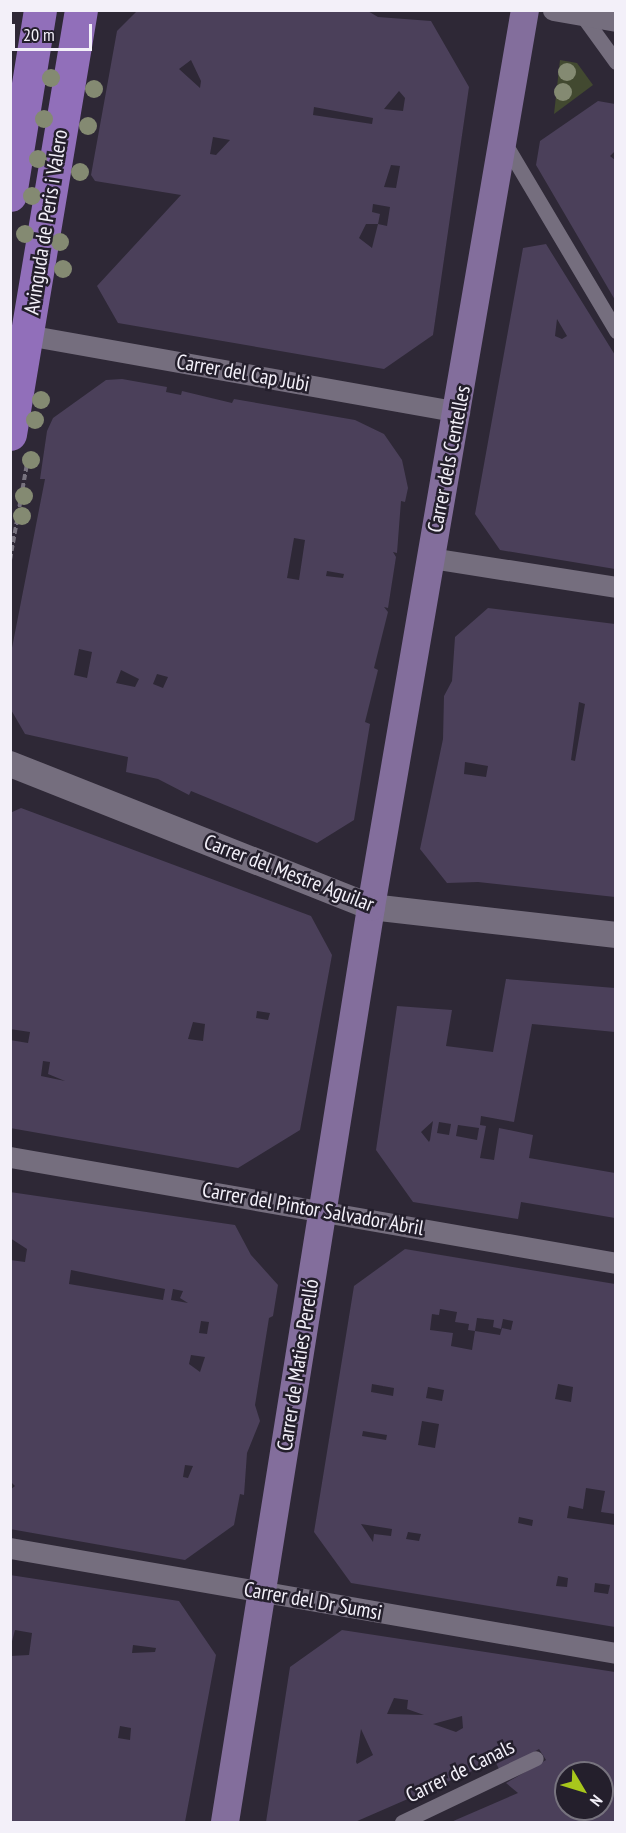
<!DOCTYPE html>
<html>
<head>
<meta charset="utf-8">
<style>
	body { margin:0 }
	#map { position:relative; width:626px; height:1833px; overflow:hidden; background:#2e2836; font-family:"PT Sans Narrow",sans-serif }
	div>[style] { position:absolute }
	.green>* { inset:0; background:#424930 }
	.building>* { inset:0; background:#4b405a }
	.path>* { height:4px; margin-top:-2px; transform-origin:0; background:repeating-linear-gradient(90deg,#77727e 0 6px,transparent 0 9px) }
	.pedestrian>* { height:15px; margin:-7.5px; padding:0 7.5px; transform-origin:7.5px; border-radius:7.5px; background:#756e7e }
	.minor>* { height:21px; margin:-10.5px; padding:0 10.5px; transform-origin:10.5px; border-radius:10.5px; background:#756e7e }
	.tertiary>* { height:26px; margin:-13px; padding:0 13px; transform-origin:13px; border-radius:13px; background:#756e7e }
	.secondary>* { height:28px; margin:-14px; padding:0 14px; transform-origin:14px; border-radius:14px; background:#836e9c }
	.primary>* { height:33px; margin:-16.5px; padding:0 16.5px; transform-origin:16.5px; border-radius:16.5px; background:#916fba }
	.trees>* { width:18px; height:18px; margin:-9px; border-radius:50%; background:#848a72 }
	span { translate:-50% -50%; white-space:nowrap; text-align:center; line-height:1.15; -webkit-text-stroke:5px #241f2c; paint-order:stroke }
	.street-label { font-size:21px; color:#f3f0f9 }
	.frame { position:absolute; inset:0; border:12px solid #f3f0f9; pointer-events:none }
	.north { position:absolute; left:554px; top:1761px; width:60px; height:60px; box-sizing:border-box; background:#241f2c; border:2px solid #77737e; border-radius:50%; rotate:128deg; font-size:16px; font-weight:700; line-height:24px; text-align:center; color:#f3f0f9 }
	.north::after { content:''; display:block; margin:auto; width:21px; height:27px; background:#a8c71c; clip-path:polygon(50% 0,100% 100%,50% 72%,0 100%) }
	.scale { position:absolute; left:12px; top:24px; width:80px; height:27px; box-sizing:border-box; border:3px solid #f3f0f9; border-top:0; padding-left:8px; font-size:18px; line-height:21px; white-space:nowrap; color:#f3f0f9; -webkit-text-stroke:4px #241f2c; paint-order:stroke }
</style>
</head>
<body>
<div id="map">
	<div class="green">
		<div style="clip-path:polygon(560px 60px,577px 63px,593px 85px,554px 114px)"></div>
	</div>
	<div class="building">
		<div style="clip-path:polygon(evenodd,138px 10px,366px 10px,378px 17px,431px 21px,469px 87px,433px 335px,384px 369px,118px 323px,97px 286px,181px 195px,95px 181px,91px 175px,117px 31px,138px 10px,191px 60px,201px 81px,200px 88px,179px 69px,191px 60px,138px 10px,399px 91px,405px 98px,403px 111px,384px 109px,399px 91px,138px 10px,314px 107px,373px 118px,372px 124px,313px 115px,314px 107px,138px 10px,213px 137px,230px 140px,216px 155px,210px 154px,213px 137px,138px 10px,391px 165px,400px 166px,396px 188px,384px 187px,391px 165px,138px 10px,373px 204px,390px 207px,387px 226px,378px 224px,372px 248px,359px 238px,366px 224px,378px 224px,380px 214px,372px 212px,373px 204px)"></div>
		<div style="clip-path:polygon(598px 101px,615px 104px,615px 151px,610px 156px,615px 160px,615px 300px,536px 165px,540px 141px)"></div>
		<div style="clip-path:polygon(evenodd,546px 244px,615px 355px,615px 569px,500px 550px,475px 514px,523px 248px,546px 244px,557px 319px,567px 336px,562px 339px,555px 336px,557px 319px)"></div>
		<div style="clip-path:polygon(evenodd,122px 379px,167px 387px,166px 392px,181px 395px,182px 391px,232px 403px,234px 399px,355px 420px,384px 434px,402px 460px,408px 488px,405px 502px,401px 501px,397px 553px,393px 552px,396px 557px,388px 608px,384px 607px,388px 612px,374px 668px,378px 670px,365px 722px,370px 724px,354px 820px,317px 843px,191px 791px,189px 795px,158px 779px,126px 772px,128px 757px,25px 734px,10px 708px,10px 658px,45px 479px,40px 479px,47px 431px,53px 418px,106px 380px,122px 379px,294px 538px,305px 540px,299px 580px,287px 578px,294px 538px,122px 379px,327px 571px,344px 574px,343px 578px,326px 576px,327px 571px,122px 379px,79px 649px,92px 652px,87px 678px,74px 675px,79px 649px,122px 379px,121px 670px,139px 679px,135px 687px,116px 683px,121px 670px,122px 379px,157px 674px,168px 677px,163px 688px,153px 684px,157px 674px)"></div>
		<div style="clip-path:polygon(evenodd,488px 608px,615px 624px,615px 897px,478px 882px,447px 883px,420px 849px,443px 739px,444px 696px,452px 681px,455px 637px,488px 608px,579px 702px,585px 704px,575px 761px,571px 760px,579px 702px,488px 608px,465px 762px,488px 766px,486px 777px,464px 774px,465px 762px)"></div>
		<div style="clip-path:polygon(evenodd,21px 808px,311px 916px,332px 955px,300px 1130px,238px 1168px,10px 1128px,10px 1040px,28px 1043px,30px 1032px,10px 1029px,10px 813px,21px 808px,257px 1011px,270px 1013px,268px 1020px,256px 1018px,257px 1011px,21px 808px,193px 1022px,205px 1024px,203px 1041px,188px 1039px,193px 1022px,21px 808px,43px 1061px,50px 1062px,48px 1074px,65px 1081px,41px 1076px,43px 1061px)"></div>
		<div style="clip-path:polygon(evenodd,506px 979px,615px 988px,615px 1032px,532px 1024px,514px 1122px,481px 1116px,480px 1125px,486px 1126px,480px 1158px,494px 1160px,499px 1128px,533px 1135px,529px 1158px,615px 1173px,615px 1218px,521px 1202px,518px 1219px,413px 1202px,376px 1150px,397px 1006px,452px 1010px,446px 1046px,493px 1052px,506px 979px,433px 1121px,430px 1140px,429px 1142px,421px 1132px,433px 1121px,506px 979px,439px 1122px,451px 1124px,449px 1135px,437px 1133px,439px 1122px,506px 979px,458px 1125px,479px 1128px,477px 1140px,456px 1136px,458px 1125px)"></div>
		<div style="clip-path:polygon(evenodd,10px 1192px,235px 1225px,251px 1255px,278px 1285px,273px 1316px,269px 1318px,255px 1405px,260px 1421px,247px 1453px,244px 1495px,240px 1494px,234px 1525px,185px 1560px,10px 1529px,10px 1490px,15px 1486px,10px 1481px,10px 1260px,25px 1262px,27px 1249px,10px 1238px,10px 1192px,71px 1270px,165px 1289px,163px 1300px,69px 1284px,71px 1270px,10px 1192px,173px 1289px,183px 1291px,180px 1298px,188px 1303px,171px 1300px,173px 1289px,10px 1192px,201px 1321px,209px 1322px,207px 1334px,199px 1333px,201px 1321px,10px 1192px,191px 1355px,205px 1357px,200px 1372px,189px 1364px,191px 1355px,10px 1192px,185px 1465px,193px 1466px,188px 1478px,183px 1477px,185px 1465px)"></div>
		<div style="clip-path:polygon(evenodd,405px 1249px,615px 1284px,615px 1514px,601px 1512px,605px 1491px,586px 1488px,583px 1509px,569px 1506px,567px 1518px,615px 1525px,615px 1627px,351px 1583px,314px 1532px,354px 1286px,405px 1249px,440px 1309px,457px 1312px,455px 1322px,469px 1324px,468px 1330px,475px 1331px,477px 1318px,494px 1320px,493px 1327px,501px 1329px,503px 1319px,513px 1321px,511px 1330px,502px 1328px,500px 1335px,475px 1331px,472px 1350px,451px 1346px,453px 1333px,430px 1330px,432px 1314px,439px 1315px,440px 1309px,405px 1249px,372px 1384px,394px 1388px,393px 1396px,371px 1392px,372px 1384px,405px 1249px,558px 1384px,573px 1387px,571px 1402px,555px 1399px,558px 1384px,405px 1249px,428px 1387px,444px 1390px,442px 1401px,426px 1398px,428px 1387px,405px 1249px,422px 1421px,439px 1424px,435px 1448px,418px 1445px,422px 1421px,405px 1249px,363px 1431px,387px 1435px,386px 1440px,362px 1436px,363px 1431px,405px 1249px,519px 1517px,533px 1520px,532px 1526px,518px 1523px,519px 1517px,405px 1249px,361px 1524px,392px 1529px,391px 1536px,374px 1534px,373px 1542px,361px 1524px,405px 1249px,408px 1532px,421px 1534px,419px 1541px,406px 1539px,408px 1532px,405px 1249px,558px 1576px,568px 1578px,567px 1587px,556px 1586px,558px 1576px,405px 1249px,595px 1583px,610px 1585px,608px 1594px,594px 1592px,595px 1583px)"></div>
		<div style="clip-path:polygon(evenodd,10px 1575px,179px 1601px,216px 1655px,185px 1822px,10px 1822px,10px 1656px,29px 1655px,32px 1633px,15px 1630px,10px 1649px,10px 1575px,133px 1645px,156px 1648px,155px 1652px,132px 1653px,133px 1645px,10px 1575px,120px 1726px,131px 1728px,130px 1740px,118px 1738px,120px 1726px)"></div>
		<div style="clip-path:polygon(evenodd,342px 1630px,615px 1672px,615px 1822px,451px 1822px,518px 1793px,506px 1783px,546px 1760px,539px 1749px,500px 1771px,495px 1761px,355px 1822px,266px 1822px,290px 1667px,342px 1630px,394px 1698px,408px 1700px,407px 1709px,424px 1715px,387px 1714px,394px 1698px,342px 1630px,462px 1716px,463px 1728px,456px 1732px,433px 1724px,462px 1716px,342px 1630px,361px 1729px,373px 1755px,357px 1764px,356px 1762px,361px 1729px,342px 1630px,566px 1773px,602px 1773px,602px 1809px,566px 1809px,566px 1773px)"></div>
	</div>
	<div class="path">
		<div style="left:10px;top:560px;width:104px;rotate:-80deg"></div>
	</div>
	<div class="pedestrian">
		<div style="left:582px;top:15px;width:58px;rotate:54.1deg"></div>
		<div style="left:504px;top:142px;width:220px;rotate:59.3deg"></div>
		<div style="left:402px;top:1822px;width:148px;rotate:-25.5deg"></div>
	</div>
	<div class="minor">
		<div style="left:553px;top:10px;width:64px;rotate:9.9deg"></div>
		<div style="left:27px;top:335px;width:439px;rotate:10.1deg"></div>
		<div style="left:431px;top:558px;width:187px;rotate:8.9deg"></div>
		<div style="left:10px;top:1157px;width:615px;rotate:9.92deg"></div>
		<div style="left:10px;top:1548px;width:615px;rotate:9.83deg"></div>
	</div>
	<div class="tertiary">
		<div style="left:10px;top:764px;width:388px;rotate:21.6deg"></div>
		<div style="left:371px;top:907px;width:247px;rotate:6.5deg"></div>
	</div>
	<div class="secondary">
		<div style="left:225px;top:1822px;width:927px;rotate:-80.93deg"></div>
		<div style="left:371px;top:907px;width:910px;rotate:-80.26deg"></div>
	</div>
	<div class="primary">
		<div style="left:10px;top:195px;width:187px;rotate:-80.8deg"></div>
		<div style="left:10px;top:434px;width:430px;rotate:-80.5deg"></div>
	</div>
	<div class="trees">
		<div style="left:567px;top:72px"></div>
		<div style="left:51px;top:78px"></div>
		<div style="left:94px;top:89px"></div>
		<div style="left:563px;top:92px"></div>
		<div style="left:44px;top:119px"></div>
		<div style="left:88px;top:126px"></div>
		<div style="left:38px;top:159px"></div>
		<div style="left:80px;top:172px"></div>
		<div style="left:32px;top:196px"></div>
		<div style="left:25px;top:234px"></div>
		<div style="left:60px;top:242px"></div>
		<div style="left:63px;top:269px"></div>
		<div style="left:41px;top:400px"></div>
		<div style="left:35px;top:420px"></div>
		<div style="left:31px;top:460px"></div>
		<div style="left:24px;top:496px"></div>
		<div style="left:22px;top:516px"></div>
	</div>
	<div class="street-label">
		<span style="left:46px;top:222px;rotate:-81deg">Avinguda de Peris i Valero</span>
		<span style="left:243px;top:373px;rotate:10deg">Carrer del Cap Jubi</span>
		<span style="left:449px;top:459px;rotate:-79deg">Carrer dels Centelles</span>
		<span style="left:289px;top:873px;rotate:21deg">Carrer del Mestre Aguilar</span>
		<span style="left:313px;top:1209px;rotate:10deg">Carrer del Pintor Salvador Abril</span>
		<span style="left:298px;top:1365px;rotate:-81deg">Carrer de Maties Perelló</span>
		<span style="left:313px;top:1601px;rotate:10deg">Carrer del Dr Sumsi</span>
		<span style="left:460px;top:1771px;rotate:-26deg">Carrer de Canals</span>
	</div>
	<div class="frame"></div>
	<div class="north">N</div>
	<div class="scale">20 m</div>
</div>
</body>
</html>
